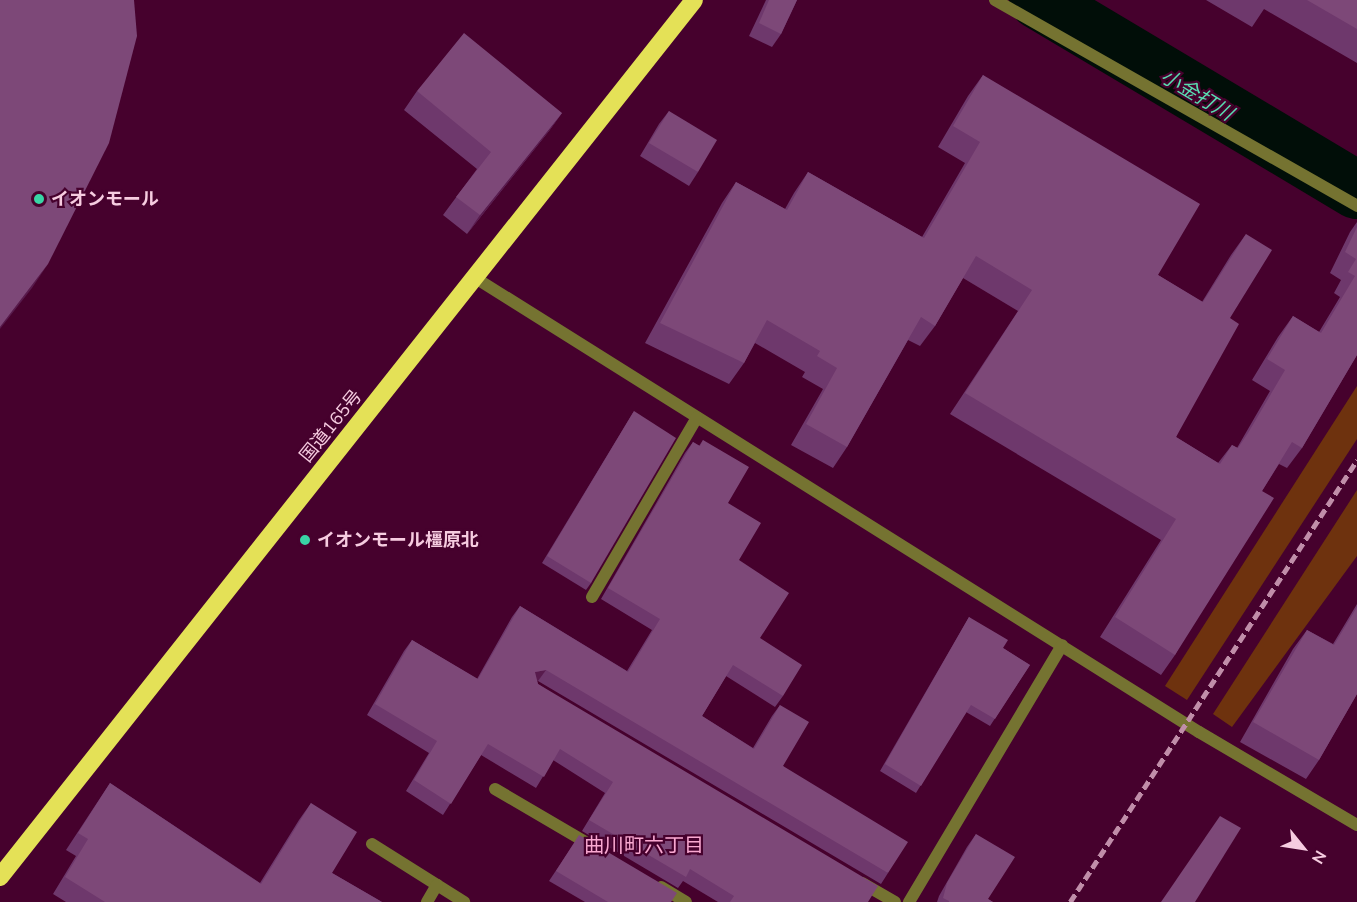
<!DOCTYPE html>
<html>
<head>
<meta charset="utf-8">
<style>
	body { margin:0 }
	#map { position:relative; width:1357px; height:902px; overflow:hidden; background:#46012d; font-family:"Nunito Sans","Noto Sans JP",sans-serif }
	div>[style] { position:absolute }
	.green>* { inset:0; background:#6e320e }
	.river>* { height:58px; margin:-29px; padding:0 29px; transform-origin:29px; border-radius:29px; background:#010e08 }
	.street>* { height:12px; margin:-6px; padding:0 6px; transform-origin:6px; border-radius:6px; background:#757331 }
	.highway>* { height:18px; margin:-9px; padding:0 9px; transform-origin:9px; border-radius:9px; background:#e4e157 }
	.rail>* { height:4.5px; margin-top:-2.25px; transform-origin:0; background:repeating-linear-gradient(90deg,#c08ea9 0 9px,transparent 0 13.5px) }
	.wall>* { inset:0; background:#6e386c }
	.shaded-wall>* { inset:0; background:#581b4d }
	.building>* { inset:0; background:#7d4878 }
	.dots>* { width:16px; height:16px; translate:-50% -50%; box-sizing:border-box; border:3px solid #46012d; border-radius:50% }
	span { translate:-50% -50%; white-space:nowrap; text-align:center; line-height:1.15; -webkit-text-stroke:4.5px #46012d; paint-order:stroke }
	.poi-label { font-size:18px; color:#f6cce0; font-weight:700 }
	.left { translate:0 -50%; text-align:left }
	.street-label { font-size:18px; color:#f6cce0 }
	.water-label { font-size:20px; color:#59ddb1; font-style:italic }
	.neighbourhood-label { font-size:20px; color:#f9a8d1 }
	.north { position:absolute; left:1273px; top:818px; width:60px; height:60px; -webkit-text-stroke:4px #46012d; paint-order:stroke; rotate:120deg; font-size:16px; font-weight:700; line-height:24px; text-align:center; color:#f6cce0 }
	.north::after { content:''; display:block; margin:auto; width:21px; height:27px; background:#f6cce0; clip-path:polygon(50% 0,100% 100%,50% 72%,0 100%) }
</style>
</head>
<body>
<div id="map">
	<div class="green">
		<div style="clip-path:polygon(1357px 386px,1357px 439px,1187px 700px,1165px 686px)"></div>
		<div style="clip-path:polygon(1357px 490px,1357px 556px,1232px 727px,1213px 714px)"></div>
	</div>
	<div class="river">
		<div style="left:1038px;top:0;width:371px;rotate:30.8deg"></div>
	</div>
	<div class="street">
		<div style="left:995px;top:0;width:417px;rotate:29.6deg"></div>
		<div style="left:477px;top:279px;width:852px;rotate:32.11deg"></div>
		<div style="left:1199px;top:732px;width:183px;rotate:30.5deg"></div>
		<div style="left:592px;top:597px;width:208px;rotate:-59.7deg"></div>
		<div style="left:495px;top:789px;width:113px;rotate:30.4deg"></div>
		<div style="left:372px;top:844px;width:109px;rotate:32.2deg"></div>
		<div style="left:862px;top:883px;width:38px;rotate:30deg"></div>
		<div style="left:661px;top:887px;width:29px;rotate:31deg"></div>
		<div style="left:427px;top:902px;width:20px;rotate:-60deg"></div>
		<div style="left:909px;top:902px;width:299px;rotate:-59.2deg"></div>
	</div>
	<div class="highway">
		<div style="left:0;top:877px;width:1118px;rotate:-51.64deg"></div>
	</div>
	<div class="rail">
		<div style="left:1070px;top:902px;width:527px;rotate:-57deg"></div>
	</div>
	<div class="wall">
		<div style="clip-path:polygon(766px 0,797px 0,781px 34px,772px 47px,749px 36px)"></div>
		<div style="clip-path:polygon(1206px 0,1357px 0,1357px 63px,1264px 9px,1252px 27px)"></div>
		<div style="clip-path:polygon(983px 75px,1158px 275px,1202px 302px,1231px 255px,1246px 234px,1230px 318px,1176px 437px,1218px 463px,1232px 445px,1237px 448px,1270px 391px,1252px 380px,1278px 337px,1293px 316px,1319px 332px,1340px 297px,1334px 293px,1341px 280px,1330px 273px,1350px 232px,1357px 222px,1357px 355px,1302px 448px,1287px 468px,1279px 464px,1262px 491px,1175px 655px,1161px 675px,1100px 637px,1161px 540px,950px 414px,1018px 311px,963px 278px,935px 326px,920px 346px,908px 340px,847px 447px,833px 468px,791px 445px,823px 389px,802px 377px,805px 372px,755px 343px,744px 363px,729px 384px,645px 343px,722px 203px,736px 182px,785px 209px,794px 193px,808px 172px,922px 237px,965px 163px,938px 147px,968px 96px)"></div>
		<div style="clip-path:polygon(417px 91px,562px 113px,549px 131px,467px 234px,443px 215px,477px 169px,404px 110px)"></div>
		<div style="clip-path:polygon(669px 111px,698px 172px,689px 186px,640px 156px,659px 124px)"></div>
		<div style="clip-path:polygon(634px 411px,591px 583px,586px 590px,542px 563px)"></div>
		<div style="clip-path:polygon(703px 440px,728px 503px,739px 560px,760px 638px,783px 696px,775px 707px,726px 676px,702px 716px,753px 748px,772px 716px,780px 705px,783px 766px,888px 873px,881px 884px,538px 681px,537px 681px,538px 684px,868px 902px,718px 902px,683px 881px,678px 888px,582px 831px,605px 793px,553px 760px,536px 788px,481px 755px,443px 815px,406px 791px,429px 753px,367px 715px,404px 651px,412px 640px,477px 679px,512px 617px,520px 606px,627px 671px,652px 630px,601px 599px,685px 453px,693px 442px,699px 446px)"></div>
		<div style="clip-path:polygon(1357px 604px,1357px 694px,1319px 760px,1306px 779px,1240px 742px,1293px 649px,1307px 630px,1333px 644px)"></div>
		<div style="clip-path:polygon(969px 617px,1003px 648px,1030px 665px,990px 726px,966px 712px,916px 793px,880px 771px)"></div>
		<div style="clip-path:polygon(110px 783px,260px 883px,299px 820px,311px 803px,332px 873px,382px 902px,66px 902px,53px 894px,76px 856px,66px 850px)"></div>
		<div style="clip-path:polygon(976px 834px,988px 899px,993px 902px,937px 902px,939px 896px,967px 847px)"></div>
		<div style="clip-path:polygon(573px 845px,671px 902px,585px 902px,549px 881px)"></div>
	</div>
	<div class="shaded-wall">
		<div style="clip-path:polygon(562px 113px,549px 131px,467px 234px,480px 215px)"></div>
		<div style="clip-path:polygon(48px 264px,32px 288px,0 329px,0 327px)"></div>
		<div style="clip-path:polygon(546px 670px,538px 681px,527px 683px,535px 672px)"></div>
	</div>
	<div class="building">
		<div style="clip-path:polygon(0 0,134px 0,137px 36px,109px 143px,48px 264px,0 327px)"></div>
		<div style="clip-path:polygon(769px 0,797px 0,781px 34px,759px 23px)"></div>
		<div style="clip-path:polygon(1307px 0,1357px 0,1357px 29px)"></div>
		<div style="clip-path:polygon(464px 33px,562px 113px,480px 215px,456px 197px,491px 152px,417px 91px)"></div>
		<div style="clip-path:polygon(983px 75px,1200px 204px,1158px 275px,1203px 302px,1246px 234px,1272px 250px,1230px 318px,1239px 324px,1176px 437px,1220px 464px,1232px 445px,1238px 448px,1248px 433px,1285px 370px,1267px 359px,1293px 316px,1321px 333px,1355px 276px,1348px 272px,1356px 259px,1345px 252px,1357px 227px,1357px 355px,1302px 448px,1292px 442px,1262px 491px,1274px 498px,1175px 655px,1115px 617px,1176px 519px,965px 393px,1032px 290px,976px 256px,935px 326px,921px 317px,847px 447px,806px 424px,837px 368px,817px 356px,820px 351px,767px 320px,744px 363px,660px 323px,736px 182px,787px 210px,808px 172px,924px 238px,980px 142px,953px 126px)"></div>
		<div style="clip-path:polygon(669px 111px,717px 140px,698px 172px,649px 143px)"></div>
		<div style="clip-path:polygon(634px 411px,676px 438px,591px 583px,547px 556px)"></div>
		<div style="clip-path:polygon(703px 440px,749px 467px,728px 503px,761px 523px,739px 560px,789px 593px,760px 638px,802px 665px,783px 696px,733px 665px,702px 716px,754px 749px,780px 705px,809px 722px,783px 766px,908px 842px,888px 873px,546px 670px,535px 672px,538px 684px,878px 886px,868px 902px,730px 902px,734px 896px,690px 869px,686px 877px,589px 820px,613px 782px,560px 749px,544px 777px,488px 744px,451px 804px,414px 780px,437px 741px,375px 704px,412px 640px,478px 679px,520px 606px,628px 672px,660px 619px,608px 588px,693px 442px,700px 446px)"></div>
		<div style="clip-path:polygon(1357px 607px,1357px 694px,1319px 760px,1253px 722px,1307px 630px,1334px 645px)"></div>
		<div style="clip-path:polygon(969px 617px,1008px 640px,1003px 648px,1030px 665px,995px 719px,971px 705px,921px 786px,885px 764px)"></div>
		<div style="clip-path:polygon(110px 783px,261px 884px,311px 803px,357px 832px,332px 873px,382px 902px,105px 902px,65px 877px,88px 839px,78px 833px)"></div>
		<div style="clip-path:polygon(1220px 816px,1241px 828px,1195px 902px,1161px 902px)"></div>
		<div style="clip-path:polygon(976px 834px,1015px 857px,988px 899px,993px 902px,949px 902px,949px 901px,943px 898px,947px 883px)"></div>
		<div style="clip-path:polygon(579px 835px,677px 893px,671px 902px,608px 902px,556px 871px)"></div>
	</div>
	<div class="dots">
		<div style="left:39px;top:199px;background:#39d4a5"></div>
		<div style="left:305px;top:540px;background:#39d4a5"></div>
	</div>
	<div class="poi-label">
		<span class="left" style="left:51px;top:199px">イオンモール</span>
		<span class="left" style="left:317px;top:540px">イオンモール橿原北</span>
	</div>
	<div class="street-label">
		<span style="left:331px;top:426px;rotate:-51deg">国道165号</span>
	</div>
	<div class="water-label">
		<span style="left:1197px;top:95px;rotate:31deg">小金打川</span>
	</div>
	<div class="neighbourhood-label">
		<span style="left:644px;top:845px">曲川町六丁目</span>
	</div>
	<div class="north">N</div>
</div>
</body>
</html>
